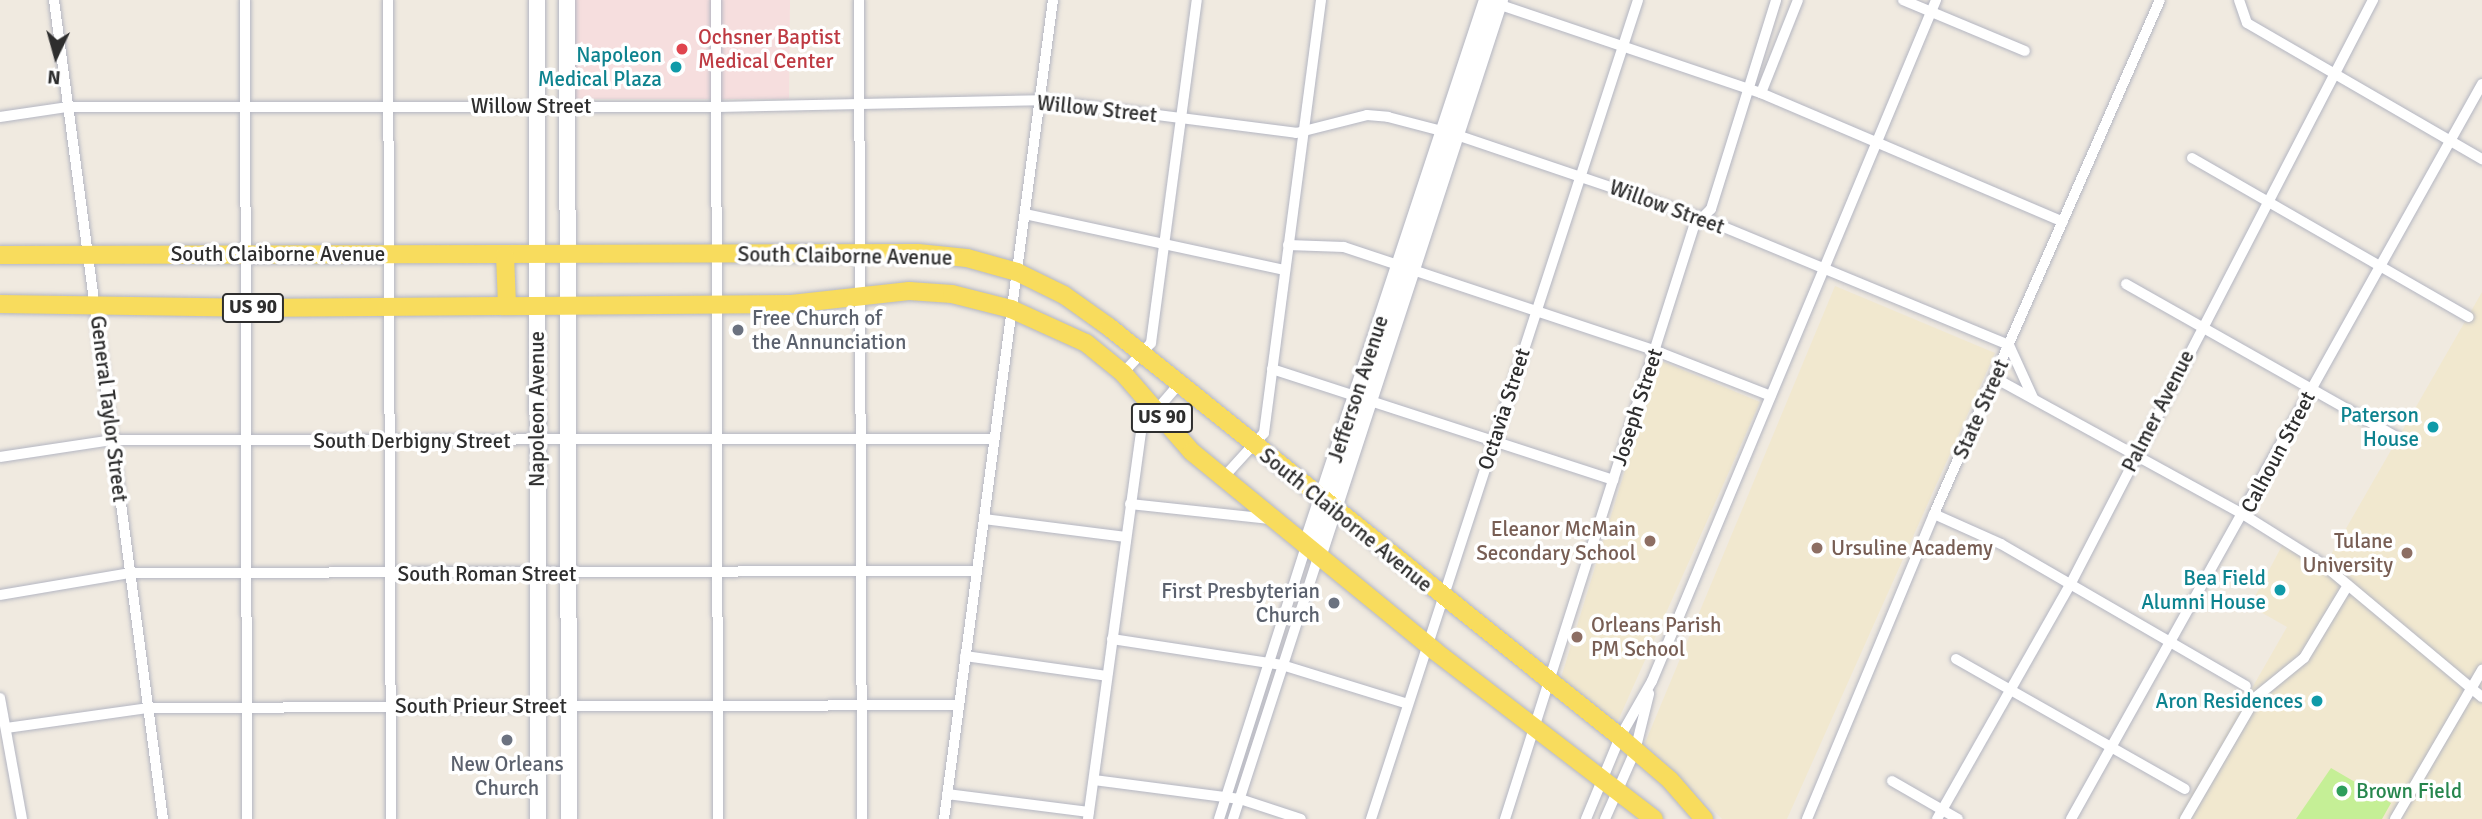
<!DOCTYPE html>
<html>
<head>
<meta charset="utf-8">
<style>
	body { margin:0 }
	#map { position:relative; width:2482px; height:819px; overflow:hidden; background:#f0eae0; font-family:Signika,sans-serif }
	div>[style] { position:absolute }
	.education>* { inset:0; background:#f1e8cf }
	.medical>* { inset:0; background:#f6dede }
	.pitch>* { inset:0; background:#c5ef96 }
	.roads { filter:drop-shadow(0 0 2px #b4b6c2) drop-shadow(0 0 2px #b4b6c2) }
	.street>* { height:10px; margin:-5px; padding:0 5px; transform-origin:5px; border-radius:5px; background:#fff }
	.secondary>* { height:16px; margin:-8px; padding:0 8px; transform-origin:8px; border-radius:8px; background:#fff }
	.primary>* { height:18px; margin:-9px; padding:0 9px; transform-origin:9px; border-radius:9px; background:#f8dc5d }
	.dots>* { width:19px; height:19px; translate:-50% -50%; box-sizing:border-box; border:4px solid #fff; border-radius:50% }
	span { translate:-50% -50%; white-space:nowrap; text-align:center; line-height:1.15; -webkit-text-stroke:7px #fff; paint-order:stroke }
	.shield-label span { padding:2px 5px; background:#fff; border:2px solid; border-radius:5px; -webkit-text-stroke-width:0 }
	.shield-label { font-size:19px; color:#2e2e2e; font-weight:700 }
	.health-label { font-size:21px; color:#be3a42 }
	.left { translate:0 -50%; text-align:left }
	.culture-label { font-size:21px; color:#0d838f }
	.right { translate:-100% -50%; text-align:right }
	.street-label { font-size:21px; color:#2e2e2e }
	.worship-label { font-size:21px; color:#5b616d }
	.education-label { font-size:21px; color:#785e54 }
	.leisure-label { font-size:21px; color:#27864d }
	.north { position:absolute; left:21px; top:21px; width:70px; height:70px; -webkit-text-stroke:5px #fff; paint-order:stroke; rotate:185deg; font-size:19px; font-weight:700; line-height:28px; text-align:center; color:#2e2e2e }
	.north::after { content:''; display:block; margin:auto; width:24px; height:32px; background:#2e2e2e; clip-path:polygon(50% 0,100% 100%,50% 72%,0 100%) }
</style>
</head>
<body>
<div id="map">
	<div class="education">
		<div style="clip-path:polygon(1835px 286px,1995px 353px,1787px 819px,1722px 819px,1645px 743px)"></div>
		<div style="clip-path:polygon(2482px 292px,2482px 819px,2177px 819px,2287px 627px,2250px 606px,2285px 540px,2325px 565px)"></div>
		<div style="clip-path:polygon(1659px 360px,1760px 402px,1617px 723px,1560px 681px)"></div>
	</div>
	<div class="medical">
		<div style="clip-path:polygon(575px 0,790px 0,789px 99px,574px 99px)"></div>
	</div>
	<div class="pitch">
		<div style="clip-path:polygon(2331px 768px,2391px 803px,2382px 819px,2296px 819px)"></div>
	</div>
	<div class="roads">
		<div class="street">
			<div style="left:54px;top:0;width:826px;rotate:82.42deg"></div>
			<div style="left:245px;top:0;width:819px;rotate:89.86deg"></div>
			<div style="left:388px;top:0;width:819px;rotate:89.79deg"></div>
			<div style="left:716px;top:0;width:819px;rotate:89.86deg"></div>
			<div style="left:859px;top:0;width:819px;rotate:89.79deg"></div>
			<div style="left:1903px;top:0;width:132px;rotate:22.7deg"></div>
			<div style="left:2239px;top:0;width:24px;rotate:71deg"></div>
			<div style="left:2247px;top:23px;width:272px;rotate:30.1deg"></div>
			<div style="left:1495px;top:3px;width:281px;rotate:18.7deg"></div>
			<div style="left:1761px;top:93px;width:328px;rotate:23.1deg"></div>
			<div style="left:1761px;top:93px;width:100px;rotate:-68.3deg"></div>
			<div style="left:0;top:117px;width:69px;rotate:-8.4deg"></div>
			<div style="left:68px;top:107px;width:650px"></div>
			<div style="left:718px;top:107px;width:322px;rotate:-1.2deg"></div>
			<div style="left:1040px;top:100px;width:258px;rotate:7.3deg"></div>
			<div style="left:1296px;top:133px;width:73px;rotate:-14.2deg"></div>
			<div style="left:1367px;top:115px;width:21px;rotate:5deg"></div>
			<div style="left:1388px;top:117px;width:71px;rotate:14.6deg"></div>
			<div style="left:1457px;top:135px;width:259px;rotate:18.7deg"></div>
			<div style="left:1702px;top:218px;width:332px;rotate:22.5deg"></div>
			<div style="left:2009px;top:345px;width:58px;rotate:65.6deg"></div>
			<div style="left:2192px;top:158px;width:319px;rotate:29.9deg"></div>
			<div style="left:1025px;top:214px;width:266px;rotate:12.2deg"></div>
			<div style="left:1288px;top:245px;width:56px;rotate:2deg"></div>
			<div style="left:1344px;top:247px;width:329px;rotate:18.4deg"></div>
			<div style="left:1656px;top:351px;width:123px;rotate:21.4deg"></div>
			<div style="left:2126px;top:284px;width:313px;rotate:29.5deg"></div>
			<div style="left:1272px;top:369px;width:359px;rotate:18deg"></div>
			<div style="left:1123px;top:373px;width:41px;rotate:-47deg"></div>
			<div style="left:1151px;top:343px;width:346px;rotate:-82.4deg"></div>
			<div style="left:1995px;top:378px;width:284px;rotate:28.8deg"></div>
			<div style="left:2244px;top:515px;width:94px;rotate:32deg"></div>
			<div style="left:2324px;top:565px;width:206px;rotate:39.9deg"></div>
			<div style="left:0;top:457px;width:113px;rotate:-8.6deg"></div>
			<div style="left:112px;top:440px;width:881px;rotate:-0.07deg"></div>
			<div style="left:1223px;top:478px;width:61px;rotate:-47.7deg"></div>
			<div style="left:1264px;top:433px;width:437px;rotate:-82.5deg"></div>
			<div style="left:1130px;top:504px;width:141px;rotate:6.1deg"></div>
			<div style="left:1934px;top:514px;width:73px;rotate:24.1deg"></div>
			<div style="left:2001px;top:544px;width:283px;rotate:30.1deg"></div>
			<div style="left:984px;top:519px;width:143px;rotate:7.2deg"></div>
			<div style="left:0;top:595px;width:132px;rotate:-9.6deg"></div>
			<div style="left:130px;top:573px;width:846px;rotate:-0.14deg"></div>
			<div style="left:1112px;top:639px;width:172px;rotate:8.7deg"></div>
			<div style="left:1282px;top:665px;width:132px;rotate:17.2deg"></div>
			<div style="left:965px;top:656px;width:143px;rotate:8deg"></div>
			<div style="left:1956px;top:659px;width:263px;rotate:29.6deg"></div>
			<div style="left:0;top:698px;width:123px;rotate:79.7deg"></div>
			<div style="left:6px;top:728px;width:143px;rotate:-8deg"></div>
			<div style="left:148px;top:708px;width:811px;rotate:-0.21deg"></div>
			<div style="left:1094px;top:780px;width:147px;rotate:7.4deg"></div>
			<div style="left:1240px;top:799px;width:64px;rotate:18.2deg"></div>
			<div style="left:1892px;top:781px;width:76px;rotate:29.9deg"></div>
			<div style="left:947px;top:794px;width:143px;rotate:7.2deg"></div>
			<div style="left:944px;top:819px;width:826px;rotate:-82.42deg"></div>
			<div style="left:1088px;top:819px;width:396px;rotate:-82.2deg"></div>
			<div style="left:1142px;top:427px;width:57px;rotate:-49.3deg"></div>
			<div style="left:1219px;top:819px;width:286px;rotate:-72.3deg"></div>
			<div style="left:1233px;top:819px;width:275px;rotate:-72deg"></div>
			<div style="left:1371px;top:819px;width:861px;rotate:-71.94deg"></div>
			<div style="left:1505px;top:819px;width:622px;rotate:-72.32deg"></div>
			<div style="left:1694px;top:226px;width:24px;rotate:-45deg"></div>
			<div style="left:1711px;top:209px;width:219px;rotate:-72.7deg"></div>
			<div style="left:1586px;top:819px;width:89px;rotate:-67.5deg"></div>
			<div style="left:1620px;top:737px;width:64px;rotate:-60.3deg"></div>
			<div style="left:1652px;top:681px;width:738px;rotate:-67.36deg"></div>
			<div style="left:1605px;top:819px;width:74px;rotate:-66.2deg"></div>
			<div style="left:1635px;top:751px;width:59px;rotate:-76.2deg"></div>
			<div style="left:1807px;top:819px;width:330px;rotate:-67.4deg"></div>
			<div style="left:1934px;top:514px;width:561px;rotate:-66.27deg"></div>
			<div style="left:1937px;top:819px;width:271px;rotate:-60.4deg"></div>
			<div style="left:2071px;top:583px;width:657px;rotate:-62.62deg"></div>
			<div style="left:2071px;top:819px;width:842px;rotate:-60.79deg"></div>
			<div style="left:2185px;top:819px;width:141px;rotate:-59.8deg"></div>
			<div style="left:2256px;top:697px;width:62px;rotate:-39.1deg"></div>
			<div style="left:2304px;top:658px;width:85px;rotate:-58.9deg"></div>
			<div style="left:2395px;top:819px;width:173px;rotate:-59.7deg"></div>
		</div>
		<div class="secondary">
			<div style="left:537px;top:0;width:819px;rotate:89.93deg"></div>
			<div style="left:567px;top:0;width:819px;rotate:89.86deg"></div>
			<div style="left:1306px;top:547px;width:576px;rotate:-71.69deg"></div>
			<div style="left:1318px;top:557px;width:586px;rotate:-71.91deg"></div>
		</div>
		<div class="primary">
			<div style="left:0;top:255px;width:918px;rotate:-0.12deg"></div>
			<div style="left:918px;top:253px;width:49px;rotate:5.8deg"></div>
			<div style="left:967px;top:258px;width:52px;rotate:15.6deg"></div>
			<div style="left:1017px;top:272px;width:52px;rotate:26.1deg"></div>
			<div style="left:1064px;top:295px;width:55px;rotate:35.4deg"></div>
			<div style="left:1109px;top:327px;width:655px;rotate:38.74deg"></div>
			<div style="left:1620px;top:737px;width:66px;rotate:40.7deg"></div>
			<div style="left:1670px;top:780px;width:52px;rotate:48.9deg"></div>
			<div style="left:505px;top:255px;width:49px;rotate:87.7deg"></div>
			<div style="left:0;top:304px;width:246px;rotate:0.9deg"></div>
			<div style="left:246px;top:308px;width:545px;rotate:-0.42deg"></div>
			<div style="left:791px;top:304px;width:119px;rotate:-6.3deg"></div>
			<div style="left:909px;top:291px;width:43px;rotate:4deg"></div>
			<div style="left:952px;top:294px;width:61px;rotate:14.3deg"></div>
			<div style="left:1011px;top:309px;width:82px;rotate:24.4deg"></div>
			<div style="left:1086px;top:343px;width:48px;rotate:39deg"></div>
			<div style="left:1123px;top:373px;width:105px;rotate:48.9deg"></div>
			<div style="left:1192px;top:452px;width:314px;rotate:39.3deg"></div>
			<div style="left:1435px;top:651px;width:276px;rotate:37.5deg"></div>
		</div>
	</div>
	<div class="dots">
		<div style="left:682px;top:49px;background:#e0444e"></div>
		<div style="left:676px;top:67px;background:#0f9aa8"></div>
		<div style="left:738px;top:330px;background:#6b7280"></div>
		<div style="left:2433px;top:427px;background:#0f9aa8"></div>
		<div style="left:1650px;top:541px;background:#8d6e63"></div>
		<div style="left:1817px;top:548px;background:#8d6e63"></div>
		<div style="left:2407px;top:553px;background:#8d6e63"></div>
		<div style="left:2280px;top:590px;background:#0f9aa8"></div>
		<div style="left:1334px;top:603px;background:#6b7280"></div>
		<div style="left:1577px;top:637px;background:#8d6e63"></div>
		<div style="left:2317px;top:701px;background:#0f9aa8"></div>
		<div style="left:507px;top:740px;background:#6b7280"></div>
		<div style="left:2342px;top:791px;background:#2e9e5b"></div>
	</div>
	<div class="shield-label">
		<span style="left:253px;top:308px">US 90</span>
		<span style="left:1162px;top:418px">US 90</span>
	</div>
	<div class="health-label">
		<span class="left" style="left:698px;top:49px">Ochsner Baptist<br>Medical Center</span>
	</div>
	<div class="culture-label">
		<span class="right" style="left:662px;top:67px">Napoleon<br>Medical Plaza</span>
		<span class="right" style="left:2419px;top:427px">Paterson<br>House</span>
		<span class="right" style="left:2266px;top:590px">Bea Field<br>Alumni House</span>
		<span class="right" style="left:2303px;top:701px">Aron Residences</span>
	</div>
	<div class="street-label">
		<span style="left:531px;top:106px">Willow Street</span>
		<span style="left:1097px;top:109px;rotate:6deg">Willow Street</span>
		<span style="left:1667px;top:207px;rotate:20deg">Willow Street</span>
		<span style="left:278px;top:254px">South Claiborne Avenue</span>
		<span style="left:845px;top:256px;rotate:1deg">South Claiborne Avenue</span>
		<span style="left:1358px;top:389px;rotate:-72deg">Jefferson Avenue</span>
		<span style="left:1637px;top:407px;rotate:-72deg">Joseph Street</span>
		<span style="left:109px;top:409px;rotate:83deg">General Taylor Street</span>
		<span style="left:537px;top:409px;rotate:-90deg">Napoleon Avenue</span>
		<span style="left:1504px;top:409px;rotate:-72deg">Octavia Street</span>
		<span style="left:1981px;top:409px;rotate:-66deg">State Street</span>
		<span style="left:2158px;top:411px;rotate:-63deg">Palmer Avenue</span>
		<span style="left:412px;top:441px">South Derbigny Street</span>
		<span style="left:2278px;top:452px;rotate:-62deg">Calhoun Street</span>
		<span style="left:1346px;top:520px;rotate:39deg">South Claiborne Avenue</span>
		<span style="left:487px;top:574px">South Roman Street</span>
		<span style="left:481px;top:706px">South Prieur Street</span>
	</div>
	<div class="worship-label">
		<span class="left" style="left:752px;top:330px">Free Church of<br>the Annunciation</span>
		<span class="right" style="left:1320px;top:603px">First Presbyterian<br>Church</span>
		<span style="left:507px;top:776px">New Orleans<br>Church</span>
	</div>
	<div class="education-label">
		<span class="right" style="left:1636px;top:541px">Eleanor McMain<br>Secondary School</span>
		<span class="right" style="left:2393px;top:553px">Tulane<br>University</span>
		<span class="left" style="left:1831px;top:548px">Ursuline Academy</span>
		<span class="left" style="left:1591px;top:637px">Orleans Parish<br>PM School</span>
	</div>
	<div class="leisure-label">
		<span class="left" style="left:2356px;top:791px">Brown Field</span>
	</div>
	<div class="north">N</div>
</div>
</body>
</html>
